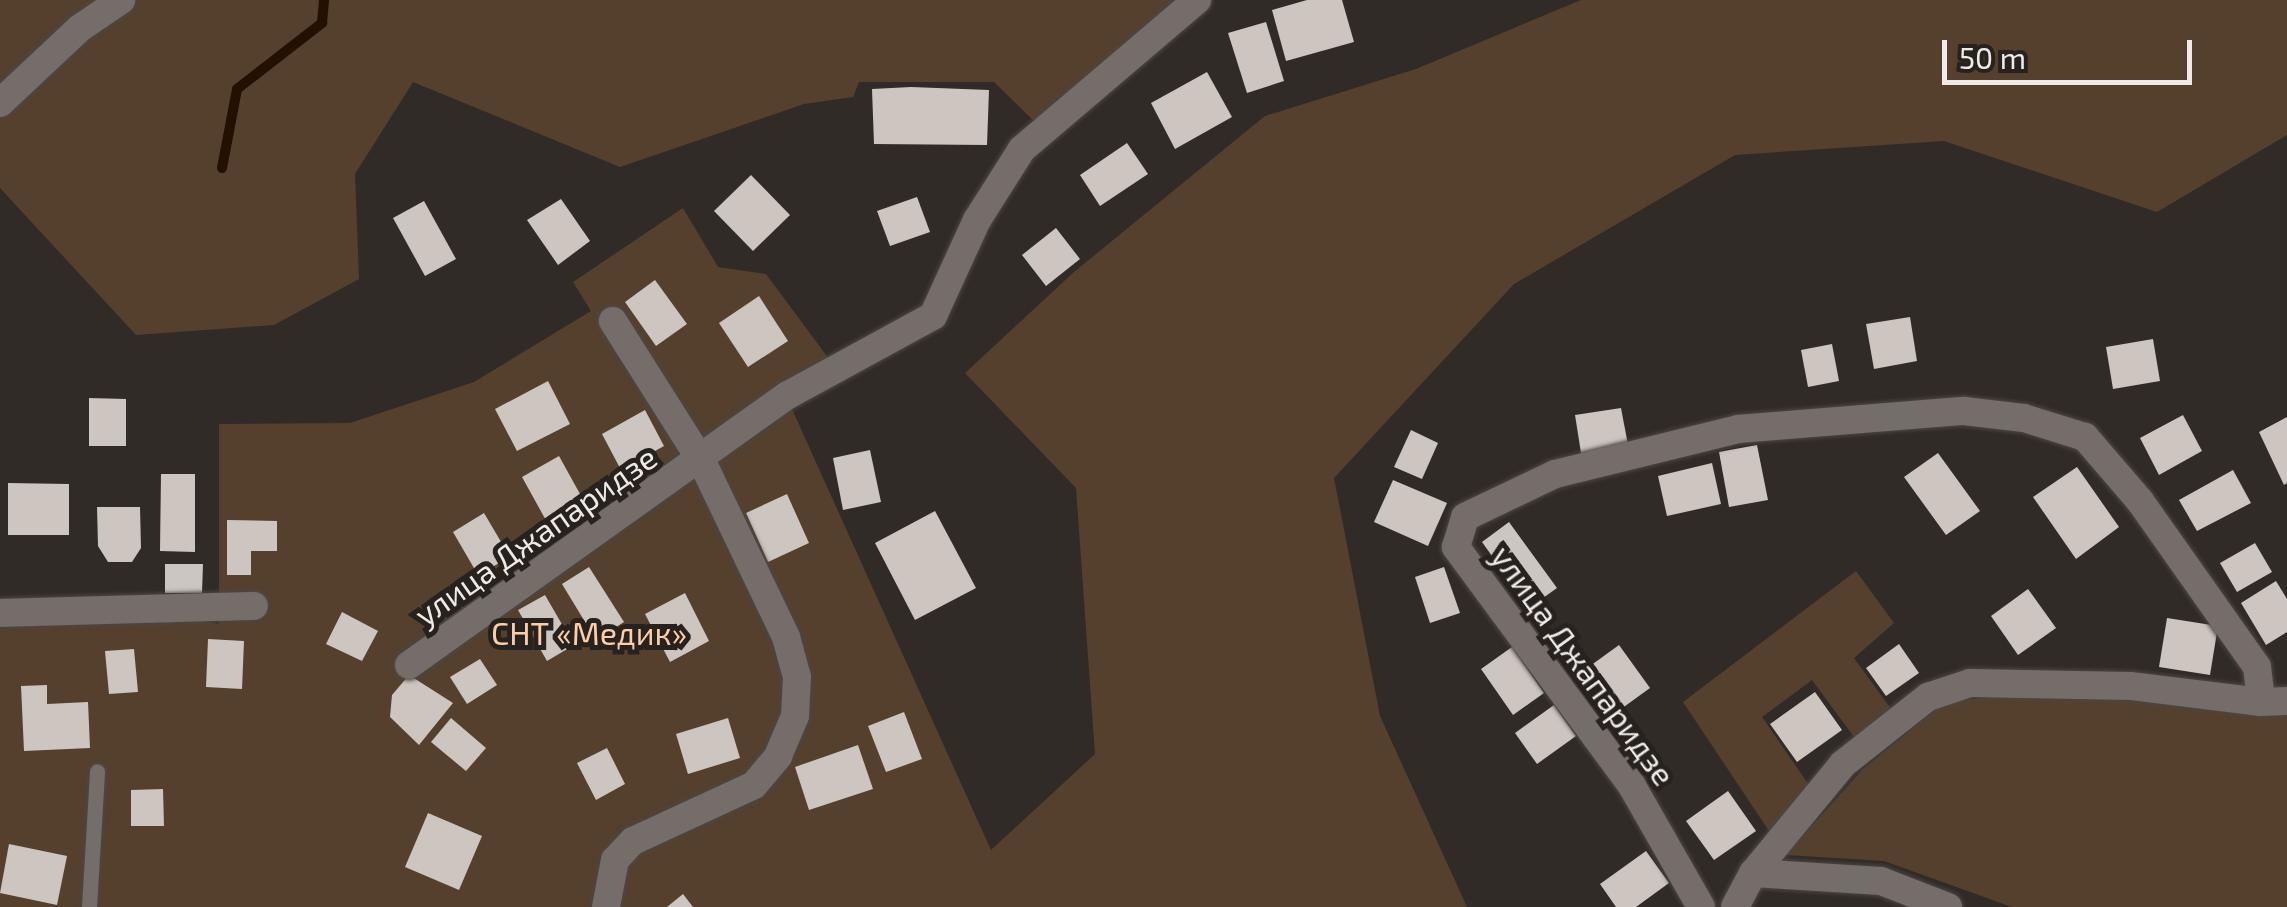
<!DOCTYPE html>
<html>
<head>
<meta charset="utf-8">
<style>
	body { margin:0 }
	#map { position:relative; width:2287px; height:907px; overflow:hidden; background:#312b27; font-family:"Exo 2",sans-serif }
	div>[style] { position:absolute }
	.green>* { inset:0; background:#55402e }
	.stream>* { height:10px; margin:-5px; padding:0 5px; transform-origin:5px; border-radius:5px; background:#231001 }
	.building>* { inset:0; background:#ccc5c0 }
	.roads { filter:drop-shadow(0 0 2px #4b4744) drop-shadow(0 0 2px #4b4744) }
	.service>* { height:15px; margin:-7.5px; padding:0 7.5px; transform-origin:7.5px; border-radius:7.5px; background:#746d69 }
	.minor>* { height:28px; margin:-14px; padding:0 14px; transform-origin:14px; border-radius:14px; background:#746d69 }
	span { translate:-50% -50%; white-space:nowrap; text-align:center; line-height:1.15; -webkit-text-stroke:10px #27221e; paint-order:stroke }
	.street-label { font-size:32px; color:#eeeae7 }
	.park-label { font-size:32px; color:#fccda8 }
	.scale { position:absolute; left:1942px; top:40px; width:250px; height:45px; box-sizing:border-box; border:5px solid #eeeae7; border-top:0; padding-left:12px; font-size:30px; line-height:35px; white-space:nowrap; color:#eeeae7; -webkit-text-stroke:8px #27221e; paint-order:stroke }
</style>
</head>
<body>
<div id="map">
	<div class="green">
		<div style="clip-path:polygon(0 0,1177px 0,1035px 122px,994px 82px,859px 82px,853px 97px,804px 104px,620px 167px,413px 82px,355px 174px,359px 279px,274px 325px,136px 335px,0 188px)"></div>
		<div style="clip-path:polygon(1581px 0,2287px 0,2287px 135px,2157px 212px,1944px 141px,1735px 155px,1514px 284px,1334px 478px,1380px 716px,1467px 907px,0 907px,0 622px,166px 613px,219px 624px,219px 424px,350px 423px,474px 382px,591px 311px,573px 282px,683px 208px,718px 267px,766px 274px,829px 359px,782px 387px,991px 850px,1095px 754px,1076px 488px,965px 373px,1074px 272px,1265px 116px,1416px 69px)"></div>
		<div style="clip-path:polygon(1856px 571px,1894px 623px,1854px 658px,1894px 713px,1857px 741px,1812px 680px,1762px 717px,1811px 788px,1771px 834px,1683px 702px)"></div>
		<div style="clip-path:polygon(1991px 697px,2128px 699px,2287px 716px,2287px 907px,2012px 907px,1884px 861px,1786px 855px,1862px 770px,1945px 702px)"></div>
	</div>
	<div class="stream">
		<div style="left:222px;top:168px;width:80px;rotate:-79.2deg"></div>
		<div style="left:237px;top:89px;width:108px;rotate:-37.8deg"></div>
		<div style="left:322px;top:23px;width:23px;rotate:-85deg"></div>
	</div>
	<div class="building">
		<div style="clip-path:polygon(1307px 0,1342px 0,1354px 42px,1286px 61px,1272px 10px)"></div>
		<div style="clip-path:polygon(1266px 22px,1284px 81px,1247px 93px,1228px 33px)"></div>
		<div style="clip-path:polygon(1207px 72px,1232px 117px,1175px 149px,1151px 103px)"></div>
		<div style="clip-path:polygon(911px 87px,989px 90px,987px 145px,874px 144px,872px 89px)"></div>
		<div style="clip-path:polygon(1127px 143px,1148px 174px,1100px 206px,1080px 175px)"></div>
		<div style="clip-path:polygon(751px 175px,790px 215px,753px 251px,714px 211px)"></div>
		<div style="clip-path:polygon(917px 197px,930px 232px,890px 246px,877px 211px)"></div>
		<div style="clip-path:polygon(561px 199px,590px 241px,558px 265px,527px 220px)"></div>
		<div style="clip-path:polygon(424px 201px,456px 259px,425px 276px,393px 218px)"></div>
		<div style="clip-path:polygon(1056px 228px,1080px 259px,1046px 286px,1022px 255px)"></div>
		<div style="clip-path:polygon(655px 280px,687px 324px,656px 346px,625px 302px)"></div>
		<div style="clip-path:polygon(759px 296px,788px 341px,748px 367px,719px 323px)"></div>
		<div style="clip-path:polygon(1910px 317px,1917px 361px,1874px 369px,1866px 324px)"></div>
		<div style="clip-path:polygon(2153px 339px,2160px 381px,2113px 389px,2106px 347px)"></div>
		<div style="clip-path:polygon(1832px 344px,1839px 381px,1808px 387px,1801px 350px)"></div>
		<div style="clip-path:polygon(548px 381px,570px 424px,517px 451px,495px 409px)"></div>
		<div style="clip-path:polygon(89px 398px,126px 399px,126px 446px,89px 446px)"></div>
		<div style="clip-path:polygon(1621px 408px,1628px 445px,1581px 453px,1575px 415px)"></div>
		<div style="clip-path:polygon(645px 410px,664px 446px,621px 470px,602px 434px)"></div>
		<div style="clip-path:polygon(2183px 415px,2202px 451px,2159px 475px,2140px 438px)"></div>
		<div style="clip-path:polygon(2287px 417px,2287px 483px,2284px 485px,2259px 432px)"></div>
		<div style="clip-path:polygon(1411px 430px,1438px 443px,1422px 479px,1394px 467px)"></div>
		<div style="clip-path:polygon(1757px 445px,1768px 500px,1729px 507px,1719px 452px)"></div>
		<div style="clip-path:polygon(870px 450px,881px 502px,843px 510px,833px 458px)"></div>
		<div style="clip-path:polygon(1938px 453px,1980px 511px,1946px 535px,1904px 477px)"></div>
		<div style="clip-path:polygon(559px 456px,585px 503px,548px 524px,522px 477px)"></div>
		<div style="clip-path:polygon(1712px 463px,1721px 504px,1667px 516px,1658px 476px)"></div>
		<div style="clip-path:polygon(2077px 467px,2119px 527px,2076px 559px,2033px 497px)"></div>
		<div style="clip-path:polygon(2233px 470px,2251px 503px,2197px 531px,2179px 500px)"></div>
		<div style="clip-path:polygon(161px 474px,195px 474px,195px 552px,160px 551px)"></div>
		<div style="clip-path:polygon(1393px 480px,1447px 503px,1428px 546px,1374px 522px)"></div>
		<div style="clip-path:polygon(8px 483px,69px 484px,69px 535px,8px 535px)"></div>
		<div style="clip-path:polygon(787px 494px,809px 543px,768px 562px,746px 513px)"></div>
		<div style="clip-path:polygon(97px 507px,140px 507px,141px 548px,132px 562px,108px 562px,98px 546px)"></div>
		<div style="clip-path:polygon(935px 511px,976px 588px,915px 620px,875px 543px)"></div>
		<div style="clip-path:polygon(484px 513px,510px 557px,478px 575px,453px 532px)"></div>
		<div style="clip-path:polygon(227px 520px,277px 521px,277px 551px,251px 551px,251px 575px,227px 575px)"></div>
		<div style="clip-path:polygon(1509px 522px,1557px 588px,1529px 608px,1482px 542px)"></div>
		<div style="clip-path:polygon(2255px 543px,2272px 572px,2237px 592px,2220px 563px)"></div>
		<div style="clip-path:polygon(165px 564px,203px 564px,202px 593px,165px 593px)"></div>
		<div style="clip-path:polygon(589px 567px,624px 622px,596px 640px,562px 584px)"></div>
		<div style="clip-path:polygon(1444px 567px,1460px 613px,1430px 623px,1415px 577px)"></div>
		<div style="clip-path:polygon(2276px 581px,2287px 599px,2287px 632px,2266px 645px,2241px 603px)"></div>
		<div style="clip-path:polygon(2028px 589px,2056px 628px,2018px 655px,1991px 616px)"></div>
		<div style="clip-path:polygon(685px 593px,709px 641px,670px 662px,645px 614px)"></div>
		<div style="clip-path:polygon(545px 595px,574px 645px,547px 661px,518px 610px)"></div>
		<div style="clip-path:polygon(342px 612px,378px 631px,362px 661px,326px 644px)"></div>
		<div style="clip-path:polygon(2167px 618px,2218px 626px,2210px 675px,2159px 667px)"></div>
		<div style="clip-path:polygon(208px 639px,244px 641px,242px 689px,206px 687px)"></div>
		<div style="clip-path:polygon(1899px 644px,1919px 673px,1886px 696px,1866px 668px)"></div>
		<div style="clip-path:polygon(1619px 645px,1650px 688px,1621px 709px,1590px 666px)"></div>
		<div style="clip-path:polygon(1512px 647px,1544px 693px,1513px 715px,1481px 669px)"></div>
		<div style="clip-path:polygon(134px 649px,138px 692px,109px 694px,105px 651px)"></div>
		<div style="clip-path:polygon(480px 659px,497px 685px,467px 704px,450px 677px)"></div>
		<div style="clip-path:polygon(409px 675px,453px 703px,419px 745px,390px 717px,392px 695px)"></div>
		<div style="clip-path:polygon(47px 685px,47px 704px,88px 702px,90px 748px,24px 751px,21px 686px)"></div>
		<div style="clip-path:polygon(1815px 692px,1842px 730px,1797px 762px,1770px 724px)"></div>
		<div style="clip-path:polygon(1554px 705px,1576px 736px,1537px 764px,1515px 733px)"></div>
		<div style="clip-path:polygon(904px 712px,922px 759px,886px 772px,868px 726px)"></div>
		<div style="clip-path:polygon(451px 718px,486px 748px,466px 771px,431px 742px)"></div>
		<div style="clip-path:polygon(728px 718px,740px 758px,688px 774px,676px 734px)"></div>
		<div style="clip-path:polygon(858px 745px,873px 789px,809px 810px,795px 767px)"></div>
		<div style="clip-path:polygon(607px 748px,625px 784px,596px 800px,577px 763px)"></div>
		<div style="clip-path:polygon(163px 789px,164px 826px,131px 826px,131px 790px)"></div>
		<div style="clip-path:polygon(1728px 791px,1756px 831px,1714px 860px,1686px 821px)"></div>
		<div style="clip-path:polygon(428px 813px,482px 836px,459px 890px,405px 867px)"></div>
		<div style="clip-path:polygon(9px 844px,67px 856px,57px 905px,0 893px)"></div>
		<div style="clip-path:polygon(1646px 851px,1669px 883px,1636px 907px,1616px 907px,1600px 884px)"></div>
		<div style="clip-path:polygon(683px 894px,693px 907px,667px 907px)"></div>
	</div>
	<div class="roads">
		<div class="service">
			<div style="left:89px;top:907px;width:136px;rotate:-86.6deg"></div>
		</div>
		<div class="minor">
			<div style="left:0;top:103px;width:110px;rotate:-43.2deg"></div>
			<div style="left:80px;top:28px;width:50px;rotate:-34.3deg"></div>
			<div style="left:0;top:613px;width:254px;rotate:-1.6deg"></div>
			<div style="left:409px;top:665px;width:465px;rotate:-35.5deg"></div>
			<div style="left:788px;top:395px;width:165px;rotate:-28.6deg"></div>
			<div style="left:933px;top:316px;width:106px;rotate:-65.4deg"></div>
			<div style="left:977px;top:220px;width:84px;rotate:-57.6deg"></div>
			<div style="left:1022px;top:149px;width:230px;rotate:-40.4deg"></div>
			<div style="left:2261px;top:702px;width:26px;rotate:-2deg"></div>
			<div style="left:1753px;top:873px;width:128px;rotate:3.6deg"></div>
			<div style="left:1881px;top:881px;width:72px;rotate:21.2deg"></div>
			<div style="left:606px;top:907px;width:48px;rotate:-79.2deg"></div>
			<div style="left:615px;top:860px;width:26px;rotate:-47deg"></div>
			<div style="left:633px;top:841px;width:133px;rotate:-24.8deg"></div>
			<div style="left:754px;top:785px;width:38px;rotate:-50deg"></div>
			<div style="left:778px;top:756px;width:43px;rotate:-67deg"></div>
			<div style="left:795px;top:716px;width:39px;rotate:-87deg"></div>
			<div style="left:797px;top:677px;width:41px;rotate:-105.4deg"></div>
			<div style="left:786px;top:637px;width:194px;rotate:-115.6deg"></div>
			<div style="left:702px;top:462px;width:167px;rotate:-122.3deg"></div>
			<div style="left:1701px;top:907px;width:139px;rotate:-119.7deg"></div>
			<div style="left:1632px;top:786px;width:297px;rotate:-126.4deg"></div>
			<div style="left:1456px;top:547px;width:31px;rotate:-73deg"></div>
			<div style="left:1465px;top:517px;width:100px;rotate:-25.5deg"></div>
			<div style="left:1555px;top:474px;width:188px;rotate:-13.8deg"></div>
			<div style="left:1738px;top:429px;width:227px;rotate:-4.6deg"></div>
			<div style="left:1964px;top:411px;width:60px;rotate:6.7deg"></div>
			<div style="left:2024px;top:418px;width:64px;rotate:17.3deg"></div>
			<div style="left:2085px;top:437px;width:84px;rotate:49.3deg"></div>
			<div style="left:2140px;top:501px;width:203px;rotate:54.8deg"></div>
			<div style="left:2257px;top:667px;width:35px;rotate:83deg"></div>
			<div style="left:2261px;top:702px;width:132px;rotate:-173deg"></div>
			<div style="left:2130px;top:686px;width:160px;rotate:-178.9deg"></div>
			<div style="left:1970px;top:683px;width:44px;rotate:161.6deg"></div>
			<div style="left:1928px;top:697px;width:108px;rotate:141.8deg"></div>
			<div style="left:1843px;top:764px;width:141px;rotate:129.5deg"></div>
			<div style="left:1753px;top:873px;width:38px;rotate:118deg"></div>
		</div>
	</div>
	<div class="street-label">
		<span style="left:535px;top:535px;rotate:-35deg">улица Джапаридзе</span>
		<span style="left:1584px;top:665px;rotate:54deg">улица Джапаридзе</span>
	</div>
	<div class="park-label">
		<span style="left:589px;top:632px">СНТ «Медик»</span>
	</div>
	<div class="scale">50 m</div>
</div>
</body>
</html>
